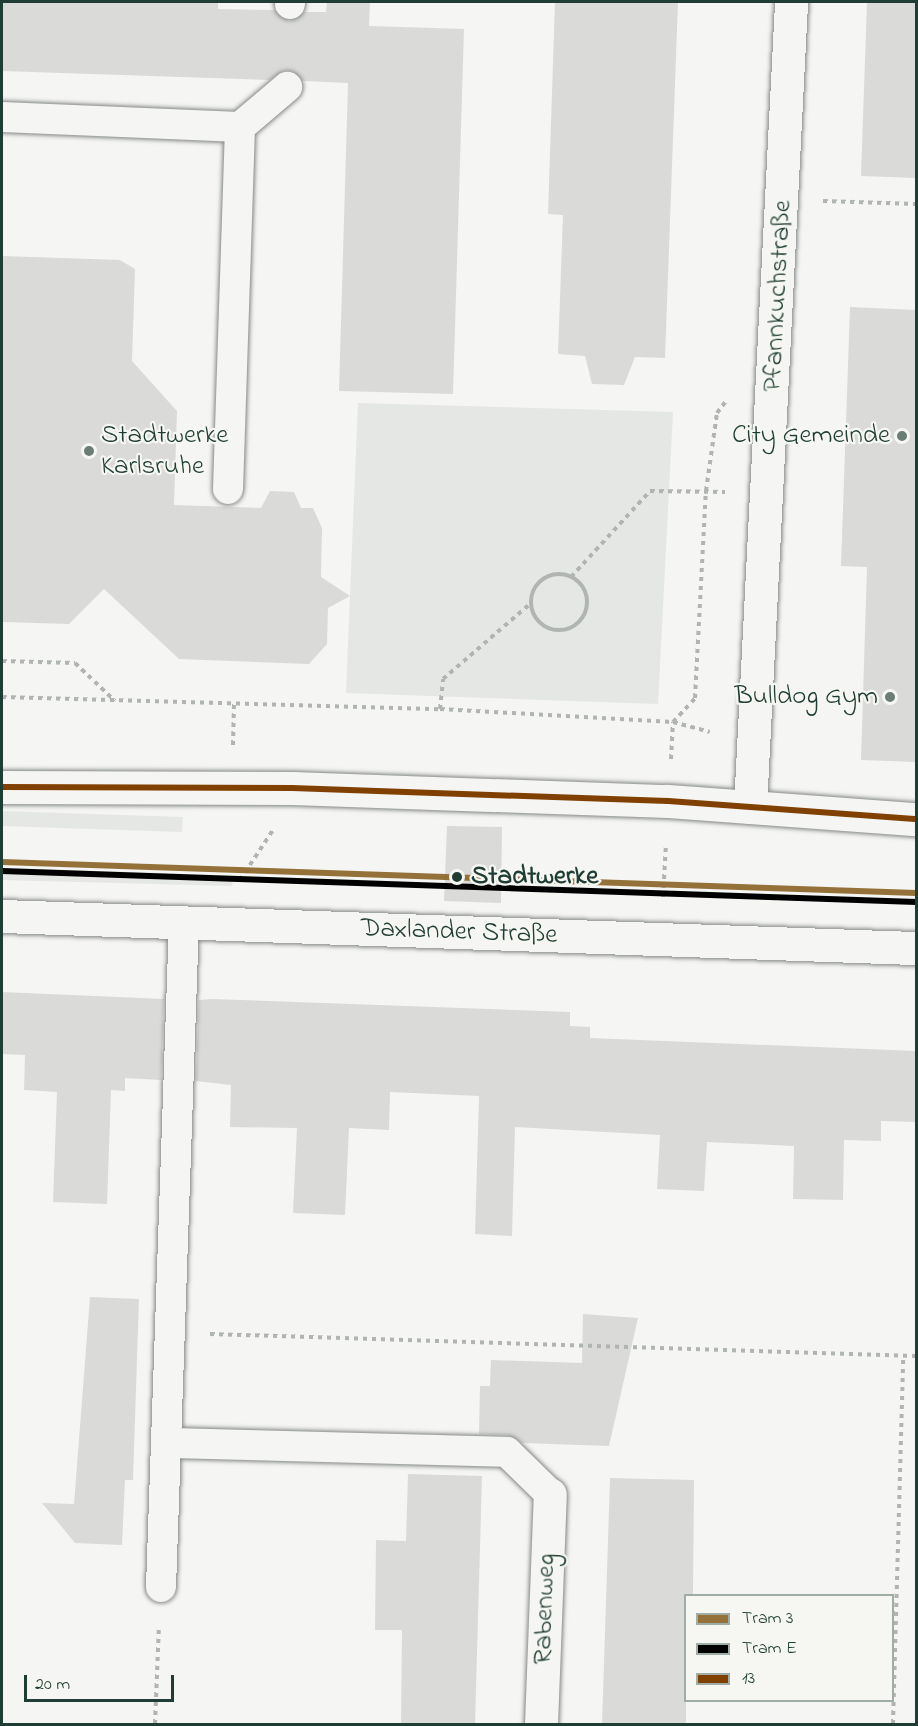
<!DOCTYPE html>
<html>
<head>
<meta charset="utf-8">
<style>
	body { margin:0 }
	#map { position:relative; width:918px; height:1726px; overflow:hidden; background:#f5f5f3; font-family:"Indie Flower",sans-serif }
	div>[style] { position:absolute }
	.green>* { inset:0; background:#e4e7e3 }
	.building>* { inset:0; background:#dadbd9 }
	.path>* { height:4px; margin-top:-2px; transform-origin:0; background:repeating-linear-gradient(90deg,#b0b4b2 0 4.5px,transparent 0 9px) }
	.path>.ring { margin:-2px; padding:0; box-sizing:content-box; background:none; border:4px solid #b0b4b2; border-radius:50% }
	.roads { filter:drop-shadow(0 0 2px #858a88) drop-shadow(0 0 2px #858a88) }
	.service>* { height:30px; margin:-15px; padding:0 15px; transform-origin:15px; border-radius:15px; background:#f5f5f3 }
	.minor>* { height:33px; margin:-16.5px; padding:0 16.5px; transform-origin:16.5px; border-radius:16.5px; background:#f5f5f3 }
	.tertiary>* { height:33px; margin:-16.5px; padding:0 16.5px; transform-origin:16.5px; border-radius:16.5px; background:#f5f5f3 }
	.bus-1>* { height:6px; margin:-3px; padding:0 3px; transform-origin:3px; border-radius:3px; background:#804000 }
	.tram-1>* { height:6px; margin:-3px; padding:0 3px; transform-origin:3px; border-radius:3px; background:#947139 }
	.tram-2>* { height:6px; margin:-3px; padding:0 3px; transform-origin:3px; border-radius:3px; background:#000 }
	.dots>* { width:16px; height:16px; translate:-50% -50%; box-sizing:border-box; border:3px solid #f6f6f2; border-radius:50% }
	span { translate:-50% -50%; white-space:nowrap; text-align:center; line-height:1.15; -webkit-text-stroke:4.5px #f6f6f2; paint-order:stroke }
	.street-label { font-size:27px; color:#1f3d34 }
	.poi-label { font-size:27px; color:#1f3d34 }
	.left { translate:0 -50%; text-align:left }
	.right { translate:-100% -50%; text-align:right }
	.stop-label { font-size:27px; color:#1f3d34; font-weight:700 }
	.frame { position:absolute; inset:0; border:3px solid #1f3d34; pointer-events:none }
	.legend { position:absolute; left:684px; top:1594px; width:210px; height:108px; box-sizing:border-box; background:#f6f6f2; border:2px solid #a0aca6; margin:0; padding:8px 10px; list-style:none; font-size:18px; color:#1f3d34 }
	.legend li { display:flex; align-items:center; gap:12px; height:30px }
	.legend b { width:30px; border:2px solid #a0aca6 }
	.scale { position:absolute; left:24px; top:1675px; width:150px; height:27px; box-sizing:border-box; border:3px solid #1f3d34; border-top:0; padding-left:8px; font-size:18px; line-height:21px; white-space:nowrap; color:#1f3d34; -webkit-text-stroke:4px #f6f6f2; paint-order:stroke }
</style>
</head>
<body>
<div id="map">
	<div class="green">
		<div style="clip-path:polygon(358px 403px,673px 412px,658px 704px,346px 693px)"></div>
		<div style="clip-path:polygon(2px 811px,183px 817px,182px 832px,2px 826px)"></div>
		<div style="clip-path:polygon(2px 868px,219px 875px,233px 876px,232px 886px,2px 880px)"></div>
	</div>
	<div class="building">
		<div style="clip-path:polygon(2px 2px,218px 2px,218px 9px,274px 10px,289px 21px,305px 12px,326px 12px,327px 2px,370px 2px,369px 26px,464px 29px,453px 394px,339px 391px,348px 83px,303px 81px,293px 71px,284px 70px,269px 80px,2px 71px)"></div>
		<div style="clip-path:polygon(555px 2px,678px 2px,665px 358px,635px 357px,624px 385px,592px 384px,585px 356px,558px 354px,563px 215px,548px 214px)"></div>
		<div style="clip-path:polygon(867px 2px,916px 2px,916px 178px,861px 176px)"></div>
		<div style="clip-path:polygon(2px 256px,120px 260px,135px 269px,132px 361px,177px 411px,174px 505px,261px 508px,270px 491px,294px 492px,301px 508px,313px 508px,322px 528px,321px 577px,350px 596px,328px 608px,327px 644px,309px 664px,179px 659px,104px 589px,69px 624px,2px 622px)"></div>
		<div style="clip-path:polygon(850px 307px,916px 310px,916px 762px,861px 760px,867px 567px,841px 566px)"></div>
		<div style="clip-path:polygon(447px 826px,502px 827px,501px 903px,444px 901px)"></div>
		<div style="clip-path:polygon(2px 992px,164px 999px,161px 1080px,125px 1078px,125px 1091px,111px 1090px,107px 1204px,53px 1202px,57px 1092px,24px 1090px,25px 1055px,2px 1054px)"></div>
		<div style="clip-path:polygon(212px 999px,570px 1012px,570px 1026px,590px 1027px,590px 1038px,916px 1051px,916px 1122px,881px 1121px,881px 1141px,844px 1140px,843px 1200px,793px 1199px,794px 1146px,707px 1142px,704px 1191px,657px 1189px,660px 1135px,515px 1127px,512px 1236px,475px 1234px,479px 1096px,390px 1092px,389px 1130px,349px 1128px,345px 1215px,293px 1213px,297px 1128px,230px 1127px,231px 1085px,196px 1081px,199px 1000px)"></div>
		<div style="clip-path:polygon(90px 1297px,139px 1299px,133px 1480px,125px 1480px,122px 1545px,75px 1543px,42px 1503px,74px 1504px)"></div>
		<div style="clip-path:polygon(583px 1314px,638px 1318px,609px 1446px,523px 1443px,507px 1435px,479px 1434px,480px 1386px,490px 1386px,491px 1360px,582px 1363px)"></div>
		<div style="clip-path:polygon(408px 1474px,482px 1476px,475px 1725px,401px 1725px,402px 1630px,375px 1630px,376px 1540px,406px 1541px)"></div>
		<div style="clip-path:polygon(610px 1478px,694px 1480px,693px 1596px,686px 1596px,686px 1722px,680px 1725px,602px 1725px)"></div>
	</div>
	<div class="path">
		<div style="left:823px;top:201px;width:93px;rotate:1.8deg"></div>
		<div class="ring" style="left:531px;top:574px;width:52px;height:52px"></div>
		<div style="left:571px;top:577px;width:117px;rotate:-47.4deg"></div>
		<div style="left:650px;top:491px;width:75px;rotate:0.8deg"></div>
		<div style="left:2px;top:661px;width:73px;rotate:1.6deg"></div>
		<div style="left:75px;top:663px;width:55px;rotate:43.5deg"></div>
		<div style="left:2px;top:697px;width:438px;rotate:1.6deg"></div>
		<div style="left:440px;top:709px;width:233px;rotate:3.2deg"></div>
		<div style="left:673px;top:722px;width:38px;rotate:15deg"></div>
		<div style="left:440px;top:709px;width:30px;rotate:-84deg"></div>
		<div style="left:443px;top:679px;width:116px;rotate:-40.8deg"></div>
		<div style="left:233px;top:745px;width:41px;rotate:-88.6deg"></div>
		<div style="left:671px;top:759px;width:37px;rotate:-87deg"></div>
		<div style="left:673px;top:722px;width:33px;rotate:-47deg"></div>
		<div style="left:695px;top:698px;width:207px;rotate:-87deg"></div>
		<div style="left:706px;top:491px;width:79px;rotate:-82deg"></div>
		<div style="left:717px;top:413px;width:15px;rotate:-53deg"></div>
		<div style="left:240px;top:880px;width:60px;rotate:-56.6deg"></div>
		<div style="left:663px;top:897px;width:53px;rotate:-86.8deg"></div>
		<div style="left:210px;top:1334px;width:706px;rotate:1.78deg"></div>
		<div style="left:155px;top:1724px;width:98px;rotate:-87.7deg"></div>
		<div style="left:893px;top:1724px;width:369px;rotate:-88.4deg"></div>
	</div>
	<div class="roads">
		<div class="service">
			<div style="left:290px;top:4px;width:2px;rotate:-90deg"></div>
			<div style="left:2px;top:117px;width:238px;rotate:2.4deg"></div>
			<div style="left:240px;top:127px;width:62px;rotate:-40.4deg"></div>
			<div style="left:228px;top:489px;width:362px;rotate:-88.1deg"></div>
			<div style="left:168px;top:1443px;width:339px;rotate:1.5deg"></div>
			<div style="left:507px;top:1452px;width:60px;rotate:44.3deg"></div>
			<div style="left:161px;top:1587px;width:665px;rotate:-88.02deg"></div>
		</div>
		<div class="minor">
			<div style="left:750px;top:807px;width:806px;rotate:-87.08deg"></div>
			<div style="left:2px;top:916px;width:915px;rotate:2.01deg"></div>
			<div style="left:541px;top:1724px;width:230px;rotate:-87.8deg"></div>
		</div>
		<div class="tertiary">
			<div style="left:2px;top:787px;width:290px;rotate:0.2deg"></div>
			<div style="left:292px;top:788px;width:376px;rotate:2deg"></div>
			<div style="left:668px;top:801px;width:249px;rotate:4.2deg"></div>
		</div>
	</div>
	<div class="bus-1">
		<div style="left:2px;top:787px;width:290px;rotate:0.2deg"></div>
		<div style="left:292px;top:788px;width:376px;rotate:2deg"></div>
		<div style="left:668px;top:801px;width:249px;rotate:4.2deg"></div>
	</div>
	<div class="tram-1">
		<div style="left:2px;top:862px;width:915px;rotate:1.94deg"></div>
	</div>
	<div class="tram-2">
		<div style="left:2px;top:871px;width:915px;rotate:1.94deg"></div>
	</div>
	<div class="dots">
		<div style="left:902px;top:436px;background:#6a7d77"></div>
		<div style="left:89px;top:451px;background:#6a7d77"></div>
		<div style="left:890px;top:697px;background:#6a7d77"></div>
		<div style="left:457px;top:877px;background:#1f3d34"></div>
	</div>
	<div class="street-label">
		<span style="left:778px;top:296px;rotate:-87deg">Pfannkuchstraße</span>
		<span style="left:459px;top:932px;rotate:2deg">Daxlander Straße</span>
		<span style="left:545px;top:1609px;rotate:-88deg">Rabenweg</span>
	</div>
	<div class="poi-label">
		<span class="left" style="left:101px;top:451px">Stadtwerke<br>Karlsruhe</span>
		<span class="right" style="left:890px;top:436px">City Gemeinde</span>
		<span class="right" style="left:878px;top:697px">Bulldog Gym</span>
	</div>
	<div class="stop-label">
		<span class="left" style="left:471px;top:877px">Stadtwerke</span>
	</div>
	<div class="frame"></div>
	<ul class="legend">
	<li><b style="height:8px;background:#947139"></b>Tram 3</li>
	<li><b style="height:8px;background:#000"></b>Tram E</li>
	<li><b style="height:8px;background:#804000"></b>13</li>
	</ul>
	<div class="scale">20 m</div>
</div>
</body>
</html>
